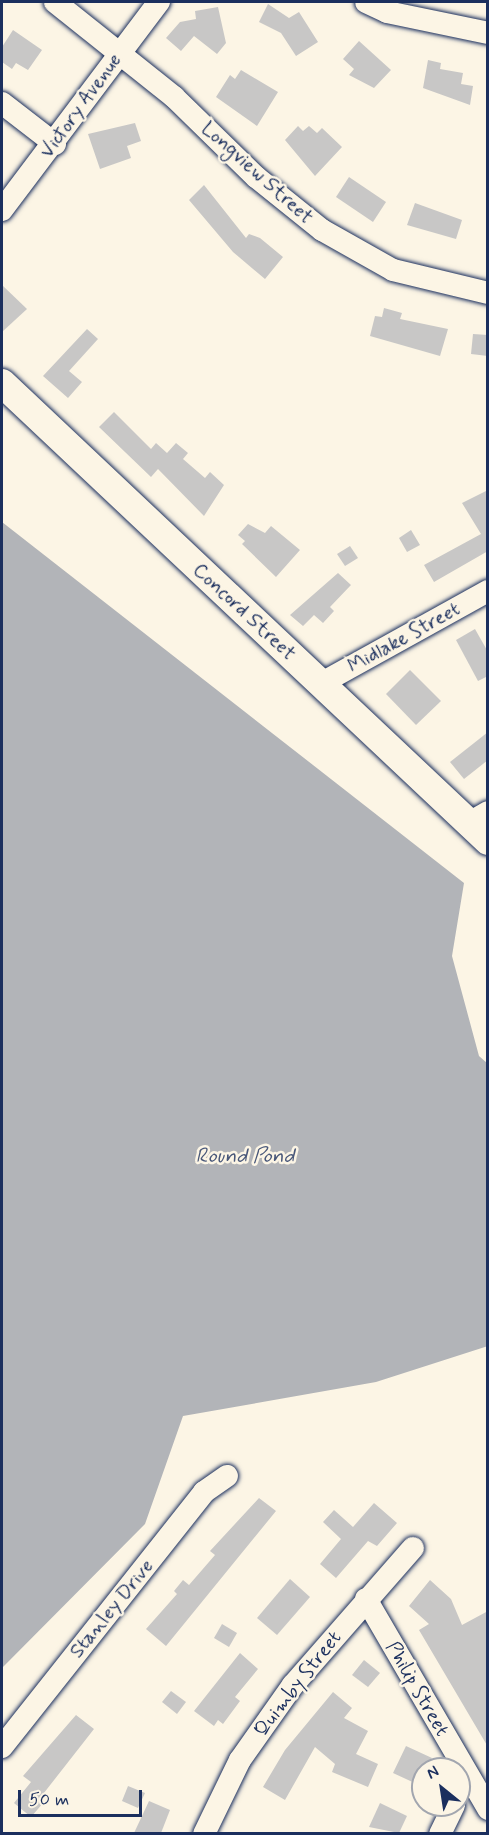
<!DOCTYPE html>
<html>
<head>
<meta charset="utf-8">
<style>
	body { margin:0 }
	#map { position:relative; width:489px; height:1835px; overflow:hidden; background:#fcf5e5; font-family:Mynerve,sans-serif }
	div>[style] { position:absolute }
	.water>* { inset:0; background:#b2b4b8 }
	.building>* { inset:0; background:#c8c7c6 }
	.roads { filter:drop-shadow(0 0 2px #1b2f5e) drop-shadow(0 0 2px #1b2f5e) }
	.minor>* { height:22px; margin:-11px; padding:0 11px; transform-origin:11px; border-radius:11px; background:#fcf5e5 }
	.major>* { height:28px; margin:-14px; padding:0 14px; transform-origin:14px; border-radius:14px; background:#fcf5e5 }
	span { translate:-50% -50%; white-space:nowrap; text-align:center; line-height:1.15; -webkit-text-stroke:5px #fcf5e5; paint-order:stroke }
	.street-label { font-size:20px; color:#1b2f5e }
	.water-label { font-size:21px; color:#485779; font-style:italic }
	.frame { position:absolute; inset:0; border:3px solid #1b2f5e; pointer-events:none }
	.north { position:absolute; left:411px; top:1757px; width:60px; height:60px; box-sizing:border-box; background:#fcf5e5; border:2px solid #a2a6af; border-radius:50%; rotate:330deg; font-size:16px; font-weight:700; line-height:24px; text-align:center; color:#1b2f5e }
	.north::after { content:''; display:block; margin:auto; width:21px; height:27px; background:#1b2f5e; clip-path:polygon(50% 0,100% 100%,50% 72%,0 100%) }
	.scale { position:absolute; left:18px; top:1790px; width:124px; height:27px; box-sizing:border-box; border:3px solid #1b2f5e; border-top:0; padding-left:8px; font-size:18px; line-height:21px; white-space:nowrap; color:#1b2f5e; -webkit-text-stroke:4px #fcf5e5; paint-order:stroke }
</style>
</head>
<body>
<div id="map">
	<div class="water">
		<div style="clip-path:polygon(2px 522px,464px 883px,452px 956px,479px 1056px,487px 1063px,488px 1346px,376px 1382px,183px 1416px,145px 1524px,2px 1668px)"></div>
	</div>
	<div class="building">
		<div style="clip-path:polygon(268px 4px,289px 18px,299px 12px,318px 42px,296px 56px,281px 33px,259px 22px)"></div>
		<div style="clip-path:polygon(218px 7px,226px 43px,217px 54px,194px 36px,181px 51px,166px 38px,180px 22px,196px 19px,195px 11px)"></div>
		<div style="clip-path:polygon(13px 30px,42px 50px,28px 70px,16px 63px,12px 69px,2px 62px,2px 47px)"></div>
		<div style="clip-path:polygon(359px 41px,391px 70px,374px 88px,349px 75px,354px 69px,343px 59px)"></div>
		<div style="clip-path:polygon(428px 60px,441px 63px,440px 69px,463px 73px,461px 84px,473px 86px,470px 105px,423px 88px)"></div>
		<div style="clip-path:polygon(241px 70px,278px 92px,257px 126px,216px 97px,230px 75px,235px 79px)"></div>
		<div style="clip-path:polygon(135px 123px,141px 141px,127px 146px,131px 158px,100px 169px,88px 134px)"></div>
		<div style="clip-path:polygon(298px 126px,303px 131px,309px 126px,317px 133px,322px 128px,342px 147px,315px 176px,285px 140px)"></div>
		<div style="clip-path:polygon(349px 177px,386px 202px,373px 222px,336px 197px)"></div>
		<div style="clip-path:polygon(204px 185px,246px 238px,249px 234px,260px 238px,283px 257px,265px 279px,233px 252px,189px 200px)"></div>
		<div style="clip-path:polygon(415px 203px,462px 220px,456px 239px,407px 225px)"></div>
		<div style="clip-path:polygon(2px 285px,27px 309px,2px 332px)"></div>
		<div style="clip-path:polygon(384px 308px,402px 313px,400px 319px,448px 329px,440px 356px,370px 336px,375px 316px,382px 317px)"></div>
		<div style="clip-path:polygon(87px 329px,98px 339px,69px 371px,82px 382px,68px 398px,43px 376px)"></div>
		<div style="clip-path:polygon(473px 334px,488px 335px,488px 356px,471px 354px)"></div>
		<div style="clip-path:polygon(114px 412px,151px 449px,156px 443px,167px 453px,176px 443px,188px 453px,183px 459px,205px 478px,210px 472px,224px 485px,204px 516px,158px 469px,151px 477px,99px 427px)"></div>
		<div style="clip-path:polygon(488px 490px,488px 551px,434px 582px,424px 565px,481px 534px,462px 503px)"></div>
		<div style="clip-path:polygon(248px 524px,265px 533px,271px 526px,300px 550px,276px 577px,242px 544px,245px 541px,238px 535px)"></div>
		<div style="clip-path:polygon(411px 530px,420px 545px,407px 552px,399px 538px)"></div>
		<div style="clip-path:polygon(350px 546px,358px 558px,345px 566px,337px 554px)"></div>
		<div style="clip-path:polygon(338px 573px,351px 585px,330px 607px,334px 611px,323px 623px,314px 615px,303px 626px,290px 615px)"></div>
		<div style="clip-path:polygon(475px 629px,488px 652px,488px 676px,478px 681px,456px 640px)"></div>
		<div style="clip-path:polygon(410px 670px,441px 701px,416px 725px,386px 694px)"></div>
		<div style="clip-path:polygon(488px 732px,488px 760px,464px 779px,450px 762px)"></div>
		<div style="clip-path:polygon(259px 1498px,276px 1511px,166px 1646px,146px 1629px,177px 1594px,174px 1591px,183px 1580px,189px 1585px,215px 1555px,210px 1551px)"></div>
		<div style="clip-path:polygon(374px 1503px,397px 1523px,377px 1546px,368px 1541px,336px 1578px,320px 1564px,341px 1539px,323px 1522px,334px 1510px,353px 1527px)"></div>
		<div style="clip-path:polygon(290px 1579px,310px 1597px,277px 1635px,257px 1618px)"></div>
		<div style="clip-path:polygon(430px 1580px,451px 1599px,462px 1625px,488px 1611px,488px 1747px,419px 1630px,429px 1624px,409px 1606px)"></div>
		<div style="clip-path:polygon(222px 1624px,237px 1633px,229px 1647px,214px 1638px)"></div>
		<div style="clip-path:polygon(240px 1653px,258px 1669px,235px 1697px,240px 1701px,223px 1724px,218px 1720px,214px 1726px,194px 1711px)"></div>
		<div style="clip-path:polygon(364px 1660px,380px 1673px,368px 1687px,352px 1675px)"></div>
		<div style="clip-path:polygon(171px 1691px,186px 1702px,177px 1714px,162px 1702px)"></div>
		<div style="clip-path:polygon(333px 1692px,352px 1708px,344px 1718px,368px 1731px,356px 1754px,378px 1764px,368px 1787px,332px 1772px,335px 1764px,315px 1747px,285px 1800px,263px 1787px,285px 1750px)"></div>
		<div style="clip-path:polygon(76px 1715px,94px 1729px,40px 1798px,44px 1802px,31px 1817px,14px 1803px,31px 1782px,23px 1776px)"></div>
		<div style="clip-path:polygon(406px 1746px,432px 1758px,423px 1769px,419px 1785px,393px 1773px)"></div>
		<div style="clip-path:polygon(128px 1786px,145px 1793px,138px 1808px,122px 1801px)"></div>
		<div style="clip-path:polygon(149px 1801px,170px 1810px,161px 1833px,134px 1833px)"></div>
		<div style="clip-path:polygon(380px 1803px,407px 1816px,399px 1833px,369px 1827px)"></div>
	</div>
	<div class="roads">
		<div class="minor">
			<div style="left:55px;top:2px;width:152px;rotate:38.6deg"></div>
			<div style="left:174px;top:97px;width:115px;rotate:44.3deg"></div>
			<div style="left:256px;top:177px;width:85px;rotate:38.8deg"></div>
			<div style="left:322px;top:230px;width:81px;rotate:29.4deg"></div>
			<div style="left:393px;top:270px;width:98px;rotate:13.6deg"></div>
			<div style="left:366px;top:2px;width:23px;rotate:25deg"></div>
			<div style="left:387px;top:12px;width:103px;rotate:11.7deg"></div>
			<div style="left:2px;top:103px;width:67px;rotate:37.7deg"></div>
			<div style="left:2px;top:210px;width:261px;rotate:-53deg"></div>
			<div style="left:320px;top:684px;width:192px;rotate:-29deg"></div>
			<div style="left:469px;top:823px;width:22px;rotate:-30deg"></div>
			<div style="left:366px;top:1599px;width:243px;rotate:59.8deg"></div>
			<div style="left:2px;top:1747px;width:325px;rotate:-51.6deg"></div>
			<div style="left:204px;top:1492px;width:28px;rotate:-35deg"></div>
			<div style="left:204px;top:1834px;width:82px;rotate:-64.1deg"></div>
			<div style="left:240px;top:1760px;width:92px;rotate:-54.8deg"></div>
			<div style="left:293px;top:1685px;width:182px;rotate:-48.8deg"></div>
			<div style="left:440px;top:1834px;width:32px;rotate:-64deg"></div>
		</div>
		<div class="major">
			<div style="left:2px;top:383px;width:668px;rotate:43.3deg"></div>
		</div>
	</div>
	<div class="street-label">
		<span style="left:81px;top:106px;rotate:-54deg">Victory Avenue</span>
		<span style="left:257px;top:173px;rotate:42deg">Longview Street</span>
		<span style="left:244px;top:612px;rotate:43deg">Concord Street</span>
		<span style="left:404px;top:638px;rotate:-29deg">Midlake Street</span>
		<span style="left:112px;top:1609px;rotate:-51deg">Stanley Drive</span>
		<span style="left:298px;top:1684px;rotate:-52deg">Quimby Street</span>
		<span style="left:417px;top:1689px;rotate:60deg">Philip Street</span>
	</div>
	<div class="water-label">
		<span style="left:245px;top:1156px">Round Pond</span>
	</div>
	<div class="frame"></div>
	<div class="north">N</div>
	<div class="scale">50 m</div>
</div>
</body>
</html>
